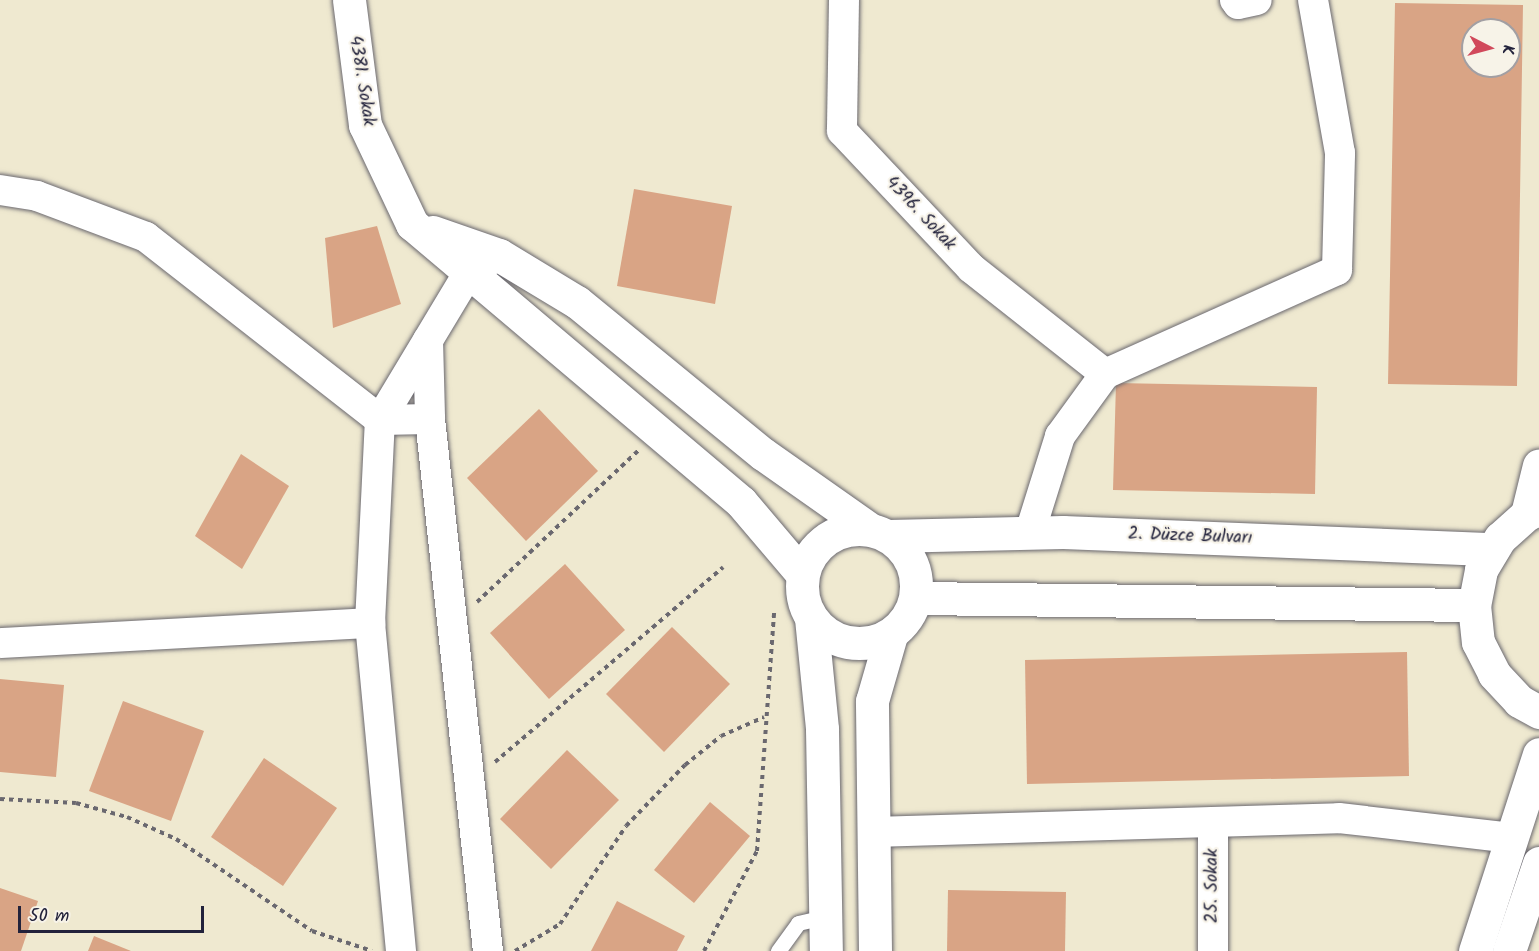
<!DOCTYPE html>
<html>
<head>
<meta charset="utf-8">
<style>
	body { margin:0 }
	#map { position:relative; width:1539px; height:951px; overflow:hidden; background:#efe9d0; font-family:Kalam,sans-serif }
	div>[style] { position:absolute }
	.building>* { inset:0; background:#d9a485 }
	.path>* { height:4px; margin-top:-2px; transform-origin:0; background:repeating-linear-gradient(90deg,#6a686f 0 4.5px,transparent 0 9px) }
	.roads { filter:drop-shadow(0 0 2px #6a686f) drop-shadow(0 0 2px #6a686f) }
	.lane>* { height:15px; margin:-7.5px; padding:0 7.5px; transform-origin:7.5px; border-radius:7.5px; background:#fff }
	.street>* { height:30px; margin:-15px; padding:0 15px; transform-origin:15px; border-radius:15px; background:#fff }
	.secondary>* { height:33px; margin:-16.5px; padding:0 16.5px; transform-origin:16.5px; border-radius:16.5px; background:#fff }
	.secondary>.ring { margin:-16.5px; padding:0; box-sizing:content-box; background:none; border:33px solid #fff; border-radius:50% }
	.primary>* { height:33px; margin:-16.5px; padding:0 16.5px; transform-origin:16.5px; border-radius:16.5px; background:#fff }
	span { translate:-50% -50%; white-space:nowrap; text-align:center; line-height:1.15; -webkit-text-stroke:4.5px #f7f3e8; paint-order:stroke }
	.street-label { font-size:18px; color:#22223b }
	.north { position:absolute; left:1461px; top:18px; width:60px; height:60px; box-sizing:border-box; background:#f7f3e8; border:2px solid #a29fa3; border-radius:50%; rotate:96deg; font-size:16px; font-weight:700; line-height:24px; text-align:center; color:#22223b }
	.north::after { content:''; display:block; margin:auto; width:21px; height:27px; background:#d1495b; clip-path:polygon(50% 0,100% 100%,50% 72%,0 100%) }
	.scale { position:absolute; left:18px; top:906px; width:186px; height:27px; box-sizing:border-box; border:3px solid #22223b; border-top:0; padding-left:8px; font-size:18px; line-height:21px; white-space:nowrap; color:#22223b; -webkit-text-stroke:4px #f7f3e8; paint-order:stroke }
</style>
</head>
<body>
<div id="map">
	<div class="building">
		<div style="clip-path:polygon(evenodd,1395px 3px,1523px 5px,1517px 386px,1388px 384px,1395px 3px,1473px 30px,1509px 30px,1509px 66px,1473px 66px,1473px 30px)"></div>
		<div style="clip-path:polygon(634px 189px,732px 206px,715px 304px,617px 286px)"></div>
		<div style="clip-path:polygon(377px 226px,401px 304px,333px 328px,325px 238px)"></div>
		<div style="clip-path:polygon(1116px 383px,1317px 387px,1315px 494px,1113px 490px)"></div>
		<div style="clip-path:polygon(539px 409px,598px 471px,526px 541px,467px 478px)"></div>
		<div style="clip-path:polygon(241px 454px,289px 486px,242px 569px,195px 536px)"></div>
		<div style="clip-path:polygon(565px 564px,625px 630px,549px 699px,490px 633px)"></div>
		<div style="clip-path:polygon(672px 627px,730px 684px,664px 752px,606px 694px)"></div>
		<div style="clip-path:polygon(1407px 652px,1409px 776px,1027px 784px,1025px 660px)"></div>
		<div style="clip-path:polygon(0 679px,64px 685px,56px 777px,0 772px)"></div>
		<div style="clip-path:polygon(123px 701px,204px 731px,171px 821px,89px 791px)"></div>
		<div style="clip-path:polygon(567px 750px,619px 800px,551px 869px,500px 819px)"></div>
		<div style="clip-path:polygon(264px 758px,337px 808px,283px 886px,211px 837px)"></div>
		<div style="clip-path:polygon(710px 802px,750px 836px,694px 903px,654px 870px)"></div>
		<div style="clip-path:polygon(0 888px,38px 901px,21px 951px,0 951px)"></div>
		<div style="clip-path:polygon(948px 890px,1066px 892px,1065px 951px,947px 951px)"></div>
		<div style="clip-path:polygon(617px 901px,685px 936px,677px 951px,591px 951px)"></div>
		<div style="clip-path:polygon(94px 936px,131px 951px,88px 951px)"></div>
	</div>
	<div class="path">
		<div style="left:477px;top:602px;width:221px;rotate:-43.2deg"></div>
		<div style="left:495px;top:762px;width:300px;rotate:-40.5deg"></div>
		<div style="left:0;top:799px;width:76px;rotate:3deg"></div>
		<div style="left:76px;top:803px;width:53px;rotate:15.4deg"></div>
		<div style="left:127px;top:817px;width:54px;rotate:24.2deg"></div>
		<div style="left:176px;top:839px;width:164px;rotate:34.1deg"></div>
		<div style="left:312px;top:931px;width:63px;rotate:18.4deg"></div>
		<div style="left:515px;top:951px;width:52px;rotate:-31deg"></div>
		<div style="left:560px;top:924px;width:118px;rotate:-56deg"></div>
		<div style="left:626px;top:826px;width:85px;rotate:-46deg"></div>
		<div style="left:685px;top:765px;width:46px;rotate:-38.9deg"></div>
		<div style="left:721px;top:736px;width:47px;rotate:-23.8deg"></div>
		<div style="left:704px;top:951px;width:113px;rotate:-62.1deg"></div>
		<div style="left:757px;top:851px;width:240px;rotate:-85.9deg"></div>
	</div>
	<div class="roads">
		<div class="lane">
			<div style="left:778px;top:951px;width:34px;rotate:-54deg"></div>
			<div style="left:798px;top:923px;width:28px;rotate:-13deg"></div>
		</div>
		<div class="street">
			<div style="left:844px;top:0;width:131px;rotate:90.9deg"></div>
			<div style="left:842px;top:131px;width:188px;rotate:46.7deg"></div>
			<div style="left:971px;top:268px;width:171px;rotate:38.3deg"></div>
			<div style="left:1235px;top:0;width:5px;rotate:53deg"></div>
			<div style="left:1238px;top:4px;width:19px;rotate:-12deg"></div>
			<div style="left:0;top:190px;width:37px;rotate:9deg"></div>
			<div style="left:37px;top:196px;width:116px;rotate:20.6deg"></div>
			<div style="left:146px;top:237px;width:297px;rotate:38deg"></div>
			<div style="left:380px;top:420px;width:50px;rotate:-1.1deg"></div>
			<div style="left:428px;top:340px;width:79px;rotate:88.5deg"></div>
			<div style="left:430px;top:419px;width:535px;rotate:83.78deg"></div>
			<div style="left:1030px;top:532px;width:101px;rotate:-72.6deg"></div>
			<div style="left:1060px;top:436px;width:77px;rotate:-54deg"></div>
			<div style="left:1105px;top:374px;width:254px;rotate:-24.1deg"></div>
			<div style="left:1337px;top:270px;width:117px;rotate:-88.5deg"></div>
			<div style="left:1340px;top:153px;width:155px;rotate:-100deg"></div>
			<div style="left:0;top:643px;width:371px;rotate:-3.1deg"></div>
			<div style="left:1213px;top:822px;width:129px;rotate:90deg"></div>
			<div style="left:873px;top:832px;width:466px;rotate:-1.7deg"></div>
			<div style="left:1339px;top:818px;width:174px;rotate:6.6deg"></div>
			<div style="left:401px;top:951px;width:329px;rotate:-95.4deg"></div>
			<div style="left:370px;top:623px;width:203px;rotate:-87.2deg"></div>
			<div style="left:380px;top:420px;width:173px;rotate:-59deg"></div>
			<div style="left:469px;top:272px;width:23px;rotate:-29deg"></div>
		</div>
		<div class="secondary">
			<div style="left:349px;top:0;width:126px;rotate:82.7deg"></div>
			<div style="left:365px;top:125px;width:110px;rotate:64.6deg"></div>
			<div style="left:412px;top:224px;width:431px;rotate:40.2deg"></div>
			<div style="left:741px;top:502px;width:94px;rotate:49.7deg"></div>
			<div style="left:433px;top:232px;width:70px;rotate:19.2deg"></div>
			<div style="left:499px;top:255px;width:91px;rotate:31.1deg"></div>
			<div style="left:577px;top:302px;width:240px;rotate:39.3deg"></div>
			<div style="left:763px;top:454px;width:132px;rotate:35.1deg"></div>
			<div class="ring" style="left:802px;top:529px;width:81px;height:81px"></div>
			<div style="left:888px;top:536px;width:175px;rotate:-1.3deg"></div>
			<div style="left:1063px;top:532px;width:430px;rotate:2.3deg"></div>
			<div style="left:916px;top:598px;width:558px;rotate:0.72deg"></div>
			<div style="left:811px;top:618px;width:112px;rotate:84.3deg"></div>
			<div style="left:822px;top:729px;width:222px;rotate:89deg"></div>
			<div style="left:875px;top:951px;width:250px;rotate:-90.7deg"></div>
			<div style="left:872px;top:701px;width:69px;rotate:-73.9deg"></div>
		</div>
		<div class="primary">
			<div style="left:1539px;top:509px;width:13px;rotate:157deg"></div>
			<div style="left:1527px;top:514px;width:36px;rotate:138deg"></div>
			<div style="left:1500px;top:538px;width:37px;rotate:121deg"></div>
			<div style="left:1481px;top:570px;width:36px;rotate:101deg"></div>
			<div style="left:1474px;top:605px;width:37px;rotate:84deg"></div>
			<div style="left:1478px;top:642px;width:36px;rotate:63deg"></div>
			<div style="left:1494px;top:674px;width:37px;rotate:47deg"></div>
			<div style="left:1519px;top:701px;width:23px;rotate:29deg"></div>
			<div style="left:1527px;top:514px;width:50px;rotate:-76.2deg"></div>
			<div style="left:1475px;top:951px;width:207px;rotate:-72deg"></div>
			<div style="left:1509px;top:951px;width:93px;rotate:-71.2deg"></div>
		</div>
	</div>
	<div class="street-label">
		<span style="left:361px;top:81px;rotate:81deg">4381. Sokak</span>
		<span style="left:920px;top:214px;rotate:47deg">4396. Sokak</span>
		<span style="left:1190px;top:537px;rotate:2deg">2. Düzce Bulvarı</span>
		<span style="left:1213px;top:886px;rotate:-90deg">25. Sokak</span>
	</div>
	<div class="north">K</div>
	<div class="scale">50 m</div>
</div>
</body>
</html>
